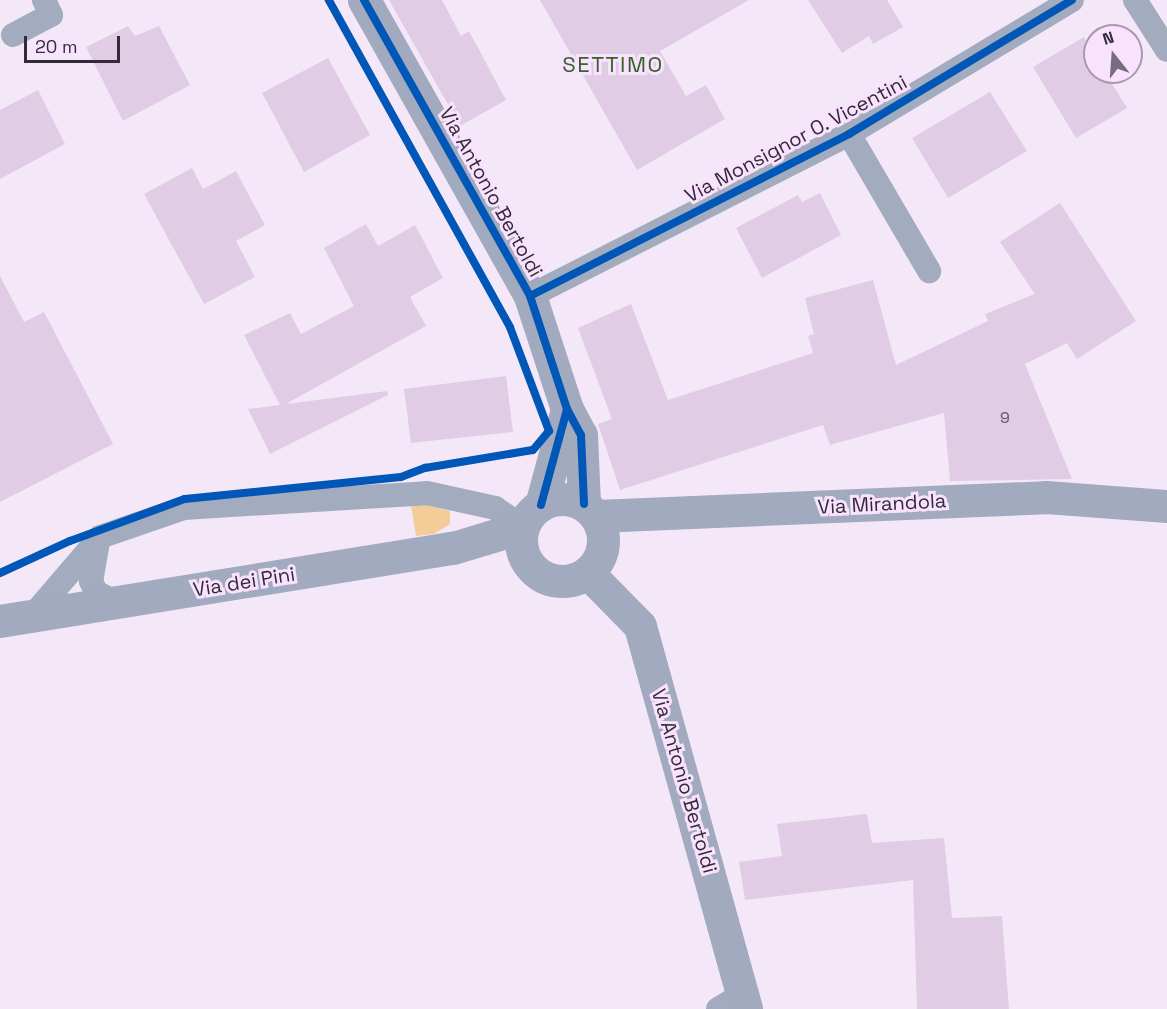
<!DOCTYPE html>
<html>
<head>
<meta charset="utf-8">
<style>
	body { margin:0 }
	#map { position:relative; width:1167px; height:1009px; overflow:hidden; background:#f4e8f8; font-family:"Space Grotesk",sans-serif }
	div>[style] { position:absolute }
	.green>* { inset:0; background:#f3cc98 }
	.building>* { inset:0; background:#e0cce5 }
	.street>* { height:24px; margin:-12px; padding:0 12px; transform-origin:12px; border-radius:12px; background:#a3acbf }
	.secondary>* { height:33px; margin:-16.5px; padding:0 16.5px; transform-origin:16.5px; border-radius:16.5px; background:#a2aac0 }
	.secondary>.ring { margin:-16.5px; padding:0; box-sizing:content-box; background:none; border:33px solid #a2aac0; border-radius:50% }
	.cycleway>* { height:8px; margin:-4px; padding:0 4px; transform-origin:4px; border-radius:4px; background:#0057b8 }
	span { translate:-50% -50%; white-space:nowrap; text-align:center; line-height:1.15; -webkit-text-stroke:6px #f8e2fe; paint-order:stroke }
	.number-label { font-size:16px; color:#5f5262 }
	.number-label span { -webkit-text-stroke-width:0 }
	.street-label { font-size:20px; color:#342a37 }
	.quarter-label { font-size:22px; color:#376329; letter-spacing:1.5px }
	.north { position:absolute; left:1083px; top:24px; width:60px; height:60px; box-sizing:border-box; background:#f8e2fe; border:2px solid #aa98ae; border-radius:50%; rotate:343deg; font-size:16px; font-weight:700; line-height:24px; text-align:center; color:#342a37 }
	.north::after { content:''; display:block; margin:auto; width:21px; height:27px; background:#776c7b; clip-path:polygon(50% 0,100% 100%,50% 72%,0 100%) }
	.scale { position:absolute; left:24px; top:36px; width:96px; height:27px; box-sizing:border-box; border:3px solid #342a37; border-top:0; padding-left:8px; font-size:18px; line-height:21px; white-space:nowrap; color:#342a37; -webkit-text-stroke:4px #f8e2fe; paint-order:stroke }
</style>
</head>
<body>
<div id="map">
	<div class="green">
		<div style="clip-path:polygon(410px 500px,450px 511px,450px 524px,434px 534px,416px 536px)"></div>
	</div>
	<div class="building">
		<div style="clip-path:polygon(389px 0,442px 0,461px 36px,469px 31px,506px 100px,460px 126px)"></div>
		<div style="clip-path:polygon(540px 0,749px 0,660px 51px,686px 96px,706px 85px,725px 119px,637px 170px)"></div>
		<div style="clip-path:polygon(808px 0,887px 0,903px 27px,873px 44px,869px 36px,842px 53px)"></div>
		<div style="clip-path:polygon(128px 26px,135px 36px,159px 26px,190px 85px,123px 121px,86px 47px)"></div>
		<div style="clip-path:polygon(1084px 37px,1095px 55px,1095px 72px,1105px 72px,1127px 108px,1076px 138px,1033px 67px)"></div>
		<div style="clip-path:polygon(328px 58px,370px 135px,304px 172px,262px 93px)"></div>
		<div style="clip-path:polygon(38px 90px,65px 144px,0 179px,0 110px)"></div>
		<div style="clip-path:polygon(990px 92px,1027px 151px,948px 198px,912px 138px)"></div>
		<div style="clip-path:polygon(192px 168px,203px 189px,236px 171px,265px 225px,236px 241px,255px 277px,204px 304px,144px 194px)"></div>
		<div style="clip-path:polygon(820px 193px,841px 235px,762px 278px,736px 228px,798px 195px,802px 202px)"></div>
		<div style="clip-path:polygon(1060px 203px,1136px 321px,1077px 359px,1067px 343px,1025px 364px,1072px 479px,950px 481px,944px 413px,830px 445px,823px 425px,620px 490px,598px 424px,612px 419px,578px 328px,631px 304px,668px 400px,813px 353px,808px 336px,814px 334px,805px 298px,873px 280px,896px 365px,988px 321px,985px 314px,1035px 294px,1000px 242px)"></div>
		<div style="clip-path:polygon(366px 224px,378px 246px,415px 225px,443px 278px,410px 297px,426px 326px,286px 404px,387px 391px,388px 395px,270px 454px,248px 409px,280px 405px,244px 335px,290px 313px,301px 334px,354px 306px,324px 248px)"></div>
		<div style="clip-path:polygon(0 276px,24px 322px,44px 312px,113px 444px,0 502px)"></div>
		<div style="clip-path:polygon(506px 376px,513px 432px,411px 443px,404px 389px)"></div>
		<div style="clip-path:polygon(867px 814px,872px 843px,944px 838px,952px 918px,1002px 916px,1009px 1009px,917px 1009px,913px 880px,745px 900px,739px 862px,782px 856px,777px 824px)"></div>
	</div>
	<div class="street">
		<div style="left:1135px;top:0;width:59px;rotate:57.4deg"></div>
		<div style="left:13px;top:35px;width:43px;rotate:-27.8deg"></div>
		<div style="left:51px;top:15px;width:17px;rotate:-115deg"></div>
		<div style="left:849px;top:134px;width:159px;rotate:59.7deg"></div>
		<div style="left:530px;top:296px;width:358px;rotate:-26.9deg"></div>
		<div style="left:849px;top:134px;width:260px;rotate:-31deg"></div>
		<div style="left:98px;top:542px;width:40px;rotate:100deg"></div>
		<div style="left:91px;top:581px;width:12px;rotate:66deg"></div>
		<div style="left:96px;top:592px;width:24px;rotate:28deg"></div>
		<div style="left:34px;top:614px;width:101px;rotate:-49.4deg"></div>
		<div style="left:100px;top:537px;width:89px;rotate:-19deg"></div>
		<div style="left:184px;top:508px;width:243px;rotate:-3.5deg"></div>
		<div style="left:427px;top:493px;width:70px;rotate:12.4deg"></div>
		<div style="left:495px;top:508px;width:34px;rotate:34deg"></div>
		<div style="left:718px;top:1009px;width:29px;rotate:-31deg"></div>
	</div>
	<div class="secondary">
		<div style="left:364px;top:0;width:339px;rotate:60.7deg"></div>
		<div style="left:530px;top:296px;width:119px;rotate:71.9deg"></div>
		<div style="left:567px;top:409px;width:30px;rotate:62deg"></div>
		<div style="left:581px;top:435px;width:69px;rotate:87.5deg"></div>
		<div class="ring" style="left:521px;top:499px;width:49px;height:49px"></div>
		<div style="left:541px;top:505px;width:99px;rotate:-74.8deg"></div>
		<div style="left:597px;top:516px;width:449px;rotate:-2.4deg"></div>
		<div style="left:1046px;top:497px;width:121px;rotate:4.3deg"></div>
		<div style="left:588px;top:573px;width:74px;rotate:45.5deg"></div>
		<div style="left:640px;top:626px;width:397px;rotate:74.5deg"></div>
		<div style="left:0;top:621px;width:459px;rotate:-9.2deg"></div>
		<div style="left:453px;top:548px;width:73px;rotate:-16.7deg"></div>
	</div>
	<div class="cycleway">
		<div style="left:364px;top:0;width:339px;rotate:60.7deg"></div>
		<div style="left:530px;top:296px;width:119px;rotate:71.9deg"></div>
		<div style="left:567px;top:409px;width:30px;rotate:62deg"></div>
		<div style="left:581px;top:435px;width:69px;rotate:87.5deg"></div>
		<div style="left:530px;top:296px;width:358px;rotate:-26.9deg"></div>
		<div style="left:849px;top:134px;width:260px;rotate:-31deg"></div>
		<div style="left:541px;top:505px;width:99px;rotate:-74.8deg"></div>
		<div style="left:0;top:573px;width:77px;rotate:-24.6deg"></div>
		<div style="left:70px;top:541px;width:122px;rotate:-20.1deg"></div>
		<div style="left:185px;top:499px;width:217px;rotate:-5.8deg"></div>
		<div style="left:401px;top:477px;width:26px;rotate:-21deg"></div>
		<div style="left:425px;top:468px;width:109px;rotate:-9.5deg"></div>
		<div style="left:533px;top:450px;width:25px;rotate:-50deg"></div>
		<div style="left:549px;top:431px;width:111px;rotate:-110.6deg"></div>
		<div style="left:510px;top:327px;width:374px;rotate:-119deg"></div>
	</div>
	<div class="number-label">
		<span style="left:1005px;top:418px">9</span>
	</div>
	<div class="street-label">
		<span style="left:796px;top:139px;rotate:-28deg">Via Monsignor O. Vicentini</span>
		<span style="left:491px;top:192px;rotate:61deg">Via Antonio Bertoldi</span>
		<span style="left:882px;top:504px;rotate:-3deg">Via Mirandola</span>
		<span style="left:244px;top:582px;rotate:-9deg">Via dei Pini</span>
		<span style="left:684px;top:781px;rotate:74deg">Via Antonio Bertoldi</span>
	</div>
	<div class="quarter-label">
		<span style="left:613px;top:65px">SETTIMO</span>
	</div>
	<div class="north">N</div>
	<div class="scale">20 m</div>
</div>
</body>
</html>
